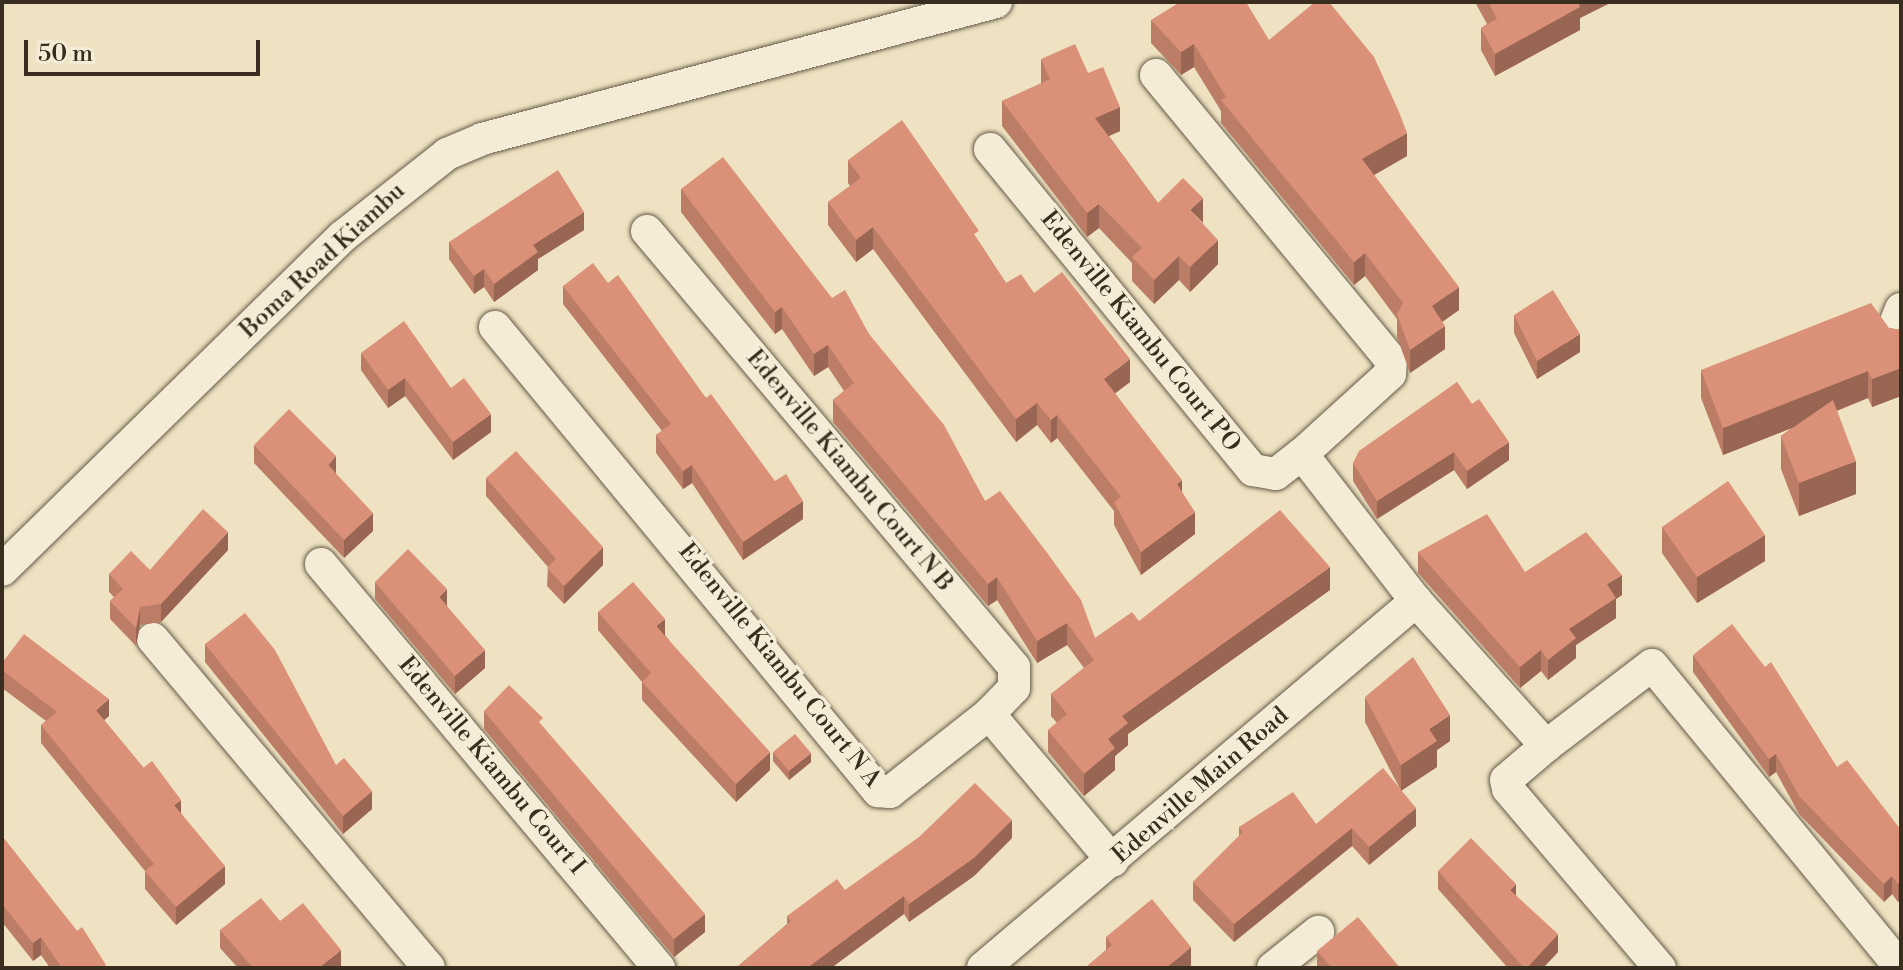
<!DOCTYPE html>
<html>
<head>
<meta charset="utf-8">
<style>
	body { margin:0 }
	#map { position:relative; width:1903px; height:970px; overflow:hidden; background:#eee2c2; font-family:"Libre Bodoni",serif }
	div>[style] { position:absolute }
	.roads { filter:drop-shadow(0 0 2px #665a47) drop-shadow(0 0 2px #665a47) }
	.minor>* { height:32px; margin:-16px; padding:0 16px; transform-origin:16px; border-radius:16px; background:#f4ecd7 }
	.wall>* { inset:0; background:#bc7d67 }
	.shaded-wall>* { inset:0; background:#996654 }
	.building>* { inset:0; background:#db9178 }
	span { translate:-50% -50%; white-space:nowrap; text-align:center; line-height:1.15; -webkit-text-stroke:7px #f4ecd7; paint-order:stroke }
	.street-label { font-size:24px; color:#382d1e }
	.frame { position:absolute; inset:0; border:4px solid #382d1e; pointer-events:none }
	.scale { position:absolute; left:24px; top:40px; width:236px; height:36px; box-sizing:border-box; border:4px solid #382d1e; border-top:0; padding-left:10px; font-size:24px; line-height:28px; white-space:nowrap; color:#382d1e; -webkit-text-stroke:6px #f4ecd7; paint-order:stroke }
</style>
</head>
<body>
<div id="map">
	<div class="roads">
		<div class="minor">
			<div style="left:1156px;top:75px;width:369px;rotate:50.5deg"></div>
			<div style="left:1391px;top:360px;width:14px;rotate:94deg"></div>
			<div style="left:1390px;top:374px;width:119px;rotate:137.7deg"></div>
			<div style="left:1302px;top:454px;width:186px;rotate:52.2deg"></div>
			<div style="left:1416px;top:601px;width:195px;rotate:48.1deg"></div>
			<div style="left:1546px;top:746px;width:133px;rotate:-37.4deg"></div>
			<div style="left:1652px;top:665px;width:392px;rotate:50.6deg"></div>
			<div style="left:990px;top:149px;width:415px;rotate:50.7deg"></div>
			<div style="left:1253px;top:470px;width:23px;rotate:10deg"></div>
			<div style="left:1276px;top:474px;width:33px;rotate:-38deg"></div>
			<div style="left:647px;top:231px;width:570px;rotate:49.91deg"></div>
			<div style="left:1014px;top:667px;width:21px;rotate:90deg"></div>
			<div style="left:1014px;top:688px;width:36px;rotate:134deg"></div>
			<div style="left:1901px;top:309px;width:16px;rotate:112deg"></div>
			<div style="left:1895px;top:324px;width:18px;rotate:71deg"></div>
			<div style="left:495px;top:327px;width:602px;rotate:50.46deg"></div>
			<div style="left:878px;top:791px;width:12px;rotate:5deg"></div>
			<div style="left:890px;top:792px;width:126px;rotate:-38.2deg"></div>
			<div style="left:989px;top:714px;width:192px;rotate:49.9deg"></div>
			<div style="left:321px;top:564px;width:527px;rotate:50.08deg"></div>
			<div style="left:2px;top:570px;width:476px;rotate:-44.4deg"></div>
			<div style="left:342px;top:237px;width:134px;rotate:-38.3deg"></div>
			<div style="left:447px;top:154px;width:38px;rotate:-23deg"></div>
			<div style="left:482px;top:139px;width:532px;rotate:-14.92deg"></div>
			<div style="left:153px;top:639px;width:429px;rotate:50deg"></div>
			<div style="left:1546px;top:746px;width:52px;rotate:139.6deg"></div>
			<div style="left:1506px;top:780px;width:9px;rotate:77deg"></div>
			<div style="left:1508px;top:789px;width:235px;rotate:49.7deg"></div>
			<div style="left:983px;top:968px;width:568px;rotate:-40.28deg"></div>
			<div style="left:1273px;top:968px;width:58px;rotate:-38.7deg"></div>
		</div>
	</div>
	<div class="wall">
		<div style="clip-path:polygon(1475px 2px,1612px 2px,1580px 18px,1580px 30px,1495px 76px,1481px 50px,1481px 28px,1487px 24px)"></div>
		<div style="clip-path:polygon(1151px 20px,1269px 40px,1407px 156px,1374px 175px,1459px 310px,1442px 322px,1445px 349px,1410px 373px,1397px 337px,1397px 319px,1365px 276px,1354px 285px,1221px 123px,1221px 111px,1194px 67px,1181px 75px,1151px 43px)"></div>
		<div style="clip-path:polygon(1041px 59px,1088px 73px,1120px 131px,1109px 136px,1158px 203px,1202px 223px,1218px 264px,1190px 292px,1179px 280px,1154px 304px,1132px 281px,1132px 263px,1099px 228px,1087px 237px,1002px 126px,1002px 101px,1041px 84px)"></div>
		<div style="clip-path:polygon(848px 160px,979px 242px,1006px 283px,1034px 293px,1130px 382px,1115px 393px,1182px 493px,1195px 534px,1141px 575px,1114px 525px,1114px 511px,1057px 438px,1051px 443px,1037px 425px,1016px 442px,873px 249px,856px 262px,828px 225px,828px 202px,850px 186px,848px 183px)"></div>
		<div style="clip-path:polygon(681px 189px,832px 298px,869px 334px,985px 501px,1095px 638px,1139px 621px,1330px 590px,1128px 734px,1128px 745px,1115px 756px,1115px 770px,1084px 796px,1048px 752px,1048px 730px,1057px 723px,1051px 716px,1051px 694px,1084px 668px,1067px 645px,1037px 663px,997px 600px,988px 606px,833px 422px,833px 400px,844px 391px,828px 367px,814px 376px,782px 329px,775px 334px,681px 212px)"></div>
		<div style="clip-path:polygon(584px 230px,538px 259px,538px 270px,494px 302px,484px 287px,474px 294px,449px 259px,449px 242px)"></div>
		<div style="clip-path:polygon(608px 283px,706px 398px,803px 519px,743px 560px,692px 483px,683px 489px,656px 453px,656px 435px,662px 431px,563px 304px,563px 286px)"></div>
		<div style="clip-path:polygon(1514px 315px,1580px 352px,1537px 379px,1514px 333px)"></div>
		<div style="clip-path:polygon(1889px 328px,1901px 330px,1901px 396px,1872px 407px,1868px 398px,1837px 411px,1856px 494px,1799px 516px,1781px 469px,1781px 436px,1792px 428px,1723px 455px,1701px 398px,1701px 370px)"></div>
		<div style="clip-path:polygon(361px 353px,451px 388px,491px 432px,453px 460px,405px 396px,388px 408px,361px 370px)"></div>
		<div style="clip-path:polygon(1457px 382px,1509px 460px,1467px 489px,1454px 470px,1377px 519px,1353px 481px,1353px 463px)"></div>
		<div style="clip-path:polygon(254px 445px,373px 531px,344px 558px,254px 463px)"></div>
		<div style="clip-path:polygon(486px 478px,603px 565px,564px 604px,547px 586px,548px 567px,486px 496px)"></div>
		<div style="clip-path:polygon(1662px 527px,1765px 561px,1697px 603px,1662px 553px)"></div>
		<div style="clip-path:polygon(228px 550px,161px 622px,140px 625px,136px 646px,110px 619px,110px 601px,114px 597px,109px 592px,109px 574px,150px 570px)"></div>
		<div style="clip-path:polygon(1418px 552px,1525px 572px,1622px 595px,1616px 599px,1616px 618px,1576px 645px,1576px 658px,1548px 680px,1541px 671px,1520px 688px,1418px 573px)"></div>
		<div style="clip-path:polygon(375px 582px,447px 606px,485px 668px,455px 694px,375px 599px)"></div>
		<div style="clip-path:polygon(598px 612px,665px 635px,770px 770px,736px 802px,642px 700px,642px 682px,598px 630px)"></div>
		<div style="clip-path:polygon(205px 644px,336px 765px,372px 809px,343px 834px,205px 662px)"></div>
		<div style="clip-path:polygon(1693px 655px,1837px 767px,1901px 830px,1901px 899px,1898px 902px,1892px 894px,1884px 902px,1799px 814px,1776px 772px,1769px 777px,1693px 672px)"></div>
		<div style="clip-path:polygon(2px 663px,109px 716px,104px 720px,181px 813px,225px 884px,176px 925px,145px 889px,145px 871px,41px 743px,41px 725px,46px 721px,2px 688px)"></div>
		<div style="clip-path:polygon(1365px 697px,1450px 741px,1437px 750px,1437px 767px,1401px 790px,1416px 826px,1369px 865px,1352px 846px,1234px 942px,1193px 900px,1193px 882px,1239px 836px,1239px 827px,1316px 824px,1400px 789px,1365px 722px)"></div>
		<div style="clip-path:polygon(484px 711px,543px 727px,705px 932px,674px 957px,484px 729px)"></div>
		<div style="clip-path:polygon(773px 752px,811px 762px,789px 780px,773px 761px)"></div>
		<div style="clip-path:polygon(2px 836px,106px 968px,50px 968px,41px 955px,33px 961px,2px 922px)"></div>
		<div style="clip-path:polygon(1012px 838px,974px 876px,909px 922px,904px 914px,831px 968px,736px 968px,787px 924px,787px 916px,845px 890px)"></div>
		<div style="clip-path:polygon(1438px 871px,1516px 896px,1558px 952px,1543px 968px,1508px 968px,1438px 889px)"></div>
		<div style="clip-path:polygon(280px 921px,341px 968px,238px 968px,220px 948px,220px 930px)"></div>
		<div style="clip-path:polygon(1106px 937px,1191px 965px,1188px 968px,1085px 968px,1106px 950px)"></div>
		<div style="clip-path:polygon(1317px 951px,1400px 968px,1317px 968px)"></div>
	</div>
	<div class="shaded-wall">
		<div style="clip-path:polygon(1576px 2px,1612px 2px,1580px 18px,1580px 30px,1495px 76px,1495px 54px)"></div>
		<div style="clip-path:polygon(1194px 44px,1194px 67px,1181px 75px,1181px 52px)"></div>
		<div style="clip-path:polygon(1120px 107px,1120px 131px,1095px 142px,1095px 118px)"></div>
		<div style="clip-path:polygon(1407px 133px,1407px 156px,1362px 182px,1362px 159px)"></div>
		<div style="clip-path:polygon(1203px 198px,1203px 223px,1190px 210px)"></div>
		<div style="clip-path:polygon(1099px 204px,1099px 228px,1087px 237px,1087px 213px)"></div>
		<div style="clip-path:polygon(584px 212px,584px 230px,538px 259px,538px 270px,494px 302px,494px 284px,533px 245px)"></div>
		<div style="clip-path:polygon(873px 227px,873px 249px,856px 262px,856px 240px)"></div>
		<div style="clip-path:polygon(1218px 240px,1218px 264px,1190px 292px,1190px 267px)"></div>
		<div style="clip-path:polygon(1365px 253px,1365px 276px,1354px 285px,1354px 262px)"></div>
		<div style="clip-path:polygon(1179px 256px,1179px 280px,1154px 304px,1154px 280px)"></div>
		<div style="clip-path:polygon(484px 269px,484px 287px,474px 294px,474px 276px)"></div>
		<div style="clip-path:polygon(1459px 287px,1459px 310px,1432px 329px,1432px 306px)"></div>
		<div style="clip-path:polygon(782px 307px,782px 329px,775px 334px,775px 312px)"></div>
		<div style="clip-path:polygon(1445px 326px,1445px 349px,1410px 373px,1410px 350px)"></div>
		<div style="clip-path:polygon(1580px 334px,1580px 352px,1537px 379px,1537px 361px)"></div>
		<div style="clip-path:polygon(828px 345px,828px 367px,814px 376px,814px 354px)"></div>
		<div style="clip-path:polygon(1130px 359px,1130px 382px,1104px 402px,1104px 379px)"></div>
		<div style="clip-path:polygon(1901px 368px,1901px 396px,1872px 407px,1872px 379px)"></div>
		<div style="clip-path:polygon(1868px 371px,1868px 398px,1723px 455px,1723px 428px)"></div>
		<div style="clip-path:polygon(405px 378px,405px 396px,388px 408px,388px 390px)"></div>
		<div style="clip-path:polygon(1037px 403px,1037px 425px,1016px 442px,1016px 419px)"></div>
		<div style="clip-path:polygon(491px 414px,491px 432px,453px 460px,453px 442px)"></div>
		<div style="clip-path:polygon(1057px 415px,1057px 438px,1051px 443px,1051px 420px)"></div>
		<div style="clip-path:polygon(1509px 442px,1509px 460px,1467px 489px,1467px 471px)"></div>
		<div style="clip-path:polygon(1454px 452px,1454px 470px,1377px 519px,1377px 501px)"></div>
		<div style="clip-path:polygon(336px 456px,336px 474px,328px 465px)"></div>
		<div style="clip-path:polygon(1856px 461px,1856px 494px,1799px 516px,1799px 483px)"></div>
		<div style="clip-path:polygon(692px 465px,692px 483px,683px 489px,683px 471px)"></div>
		<div style="clip-path:polygon(1182px 480px,1182px 503px,1177px 484px)"></div>
		<div style="clip-path:polygon(803px 501px,803px 519px,743px 560px,743px 542px)"></div>
		<div style="clip-path:polygon(1195px 512px,1195px 534px,1141px 575px,1141px 552px)"></div>
		<div style="clip-path:polygon(373px 513px,373px 531px,344px 558px,344px 540px)"></div>
		<div style="clip-path:polygon(228px 532px,228px 550px,161px 622px,161px 604px)"></div>
		<div style="clip-path:polygon(1765px 535px,1765px 561px,1697px 603px,1697px 577px)"></div>
		<div style="clip-path:polygon(603px 547px,603px 565px,564px 604px,564px 586px)"></div>
		<div style="clip-path:polygon(1330px 567px,1330px 590px,1128px 734px,1128px 745px,1115px 756px,1115px 770px,1084px 796px,1084px 774px,1108px 739px,1122px 716px)"></div>
		<div style="clip-path:polygon(1622px 575px,1622px 595px,1616px 599px,1616px 618px,1576px 645px,1576px 658px,1548px 680px,1548px 660px,1569px 629px,1607px 584px)"></div>
		<div style="clip-path:polygon(997px 577px,997px 600px,988px 606px,988px 584px)"></div>
		<div style="clip-path:polygon(447px 589px,447px 607px,439px 597px)"></div>
		<div style="clip-path:polygon(140px 607px,140px 625px,136px 646px,136px 628px)"></div>
		<div style="clip-path:polygon(665px 619px,665px 637px,656px 626px)"></div>
		<div style="clip-path:polygon(1067px 623px,1067px 645px,1037px 663px,1037px 641px)"></div>
		<div style="clip-path:polygon(485px 650px,485px 668px,455px 694px,455px 676px)"></div>
		<div style="clip-path:polygon(1541px 650px,1541px 671px,1520px 688px,1520px 667px)"></div>
		<div style="clip-path:polygon(109px 699px,109px 716px,96px 727px,96px 710px)"></div>
		<div style="clip-path:polygon(1450px 715px,1450px 741px,1437px 750px,1437px 767px,1401px 791px,1401px 765px,1429px 729px)"></div>
		<div style="clip-path:polygon(770px 752px,770px 770px,736px 802px,736px 784px)"></div>
		<div style="clip-path:polygon(811px 753px,811px 762px,789px 780px,789px 771px)"></div>
		<div style="clip-path:polygon(1776px 754px,1776px 772px,1769px 777px,1769px 759px)"></div>
		<div style="clip-path:polygon(372px 791px,372px 809px,343px 834px,343px 816px)"></div>
		<div style="clip-path:polygon(181px 800px,181px 818px,174px 805px)"></div>
		<div style="clip-path:polygon(1416px 808px,1416px 826px,1369px 865px,1369px 847px)"></div>
		<div style="clip-path:polygon(1012px 820px,1012px 838px,974px 876px,909px 922px,909px 904px)"></div>
		<div style="clip-path:polygon(1352px 828px,1352px 846px,1234px 942px,1234px 924px)"></div>
		<div style="clip-path:polygon(225px 866px,225px 884px,176px 925px,176px 907px)"></div>
		<div style="clip-path:polygon(1892px 876px,1892px 894px,1884px 902px,1884px 884px)"></div>
		<div style="clip-path:polygon(1901px 881px,1901px 899px,1898px 902px,1898px 884px)"></div>
		<div style="clip-path:polygon(1516px 884px,1516px 902px,1510px 890px)"></div>
		<div style="clip-path:polygon(904px 896px,904px 914px,831px 968px,807px 968px)"></div>
		<div style="clip-path:polygon(705px 914px,705px 932px,674px 957px,674px 939px)"></div>
		<div style="clip-path:polygon(1558px 934px,1558px 952px,1543px 968px,1527px 968px)"></div>
		<div style="clip-path:polygon(41px 937px,41px 955px,33px 961px,33px 943px)"></div>
		<div style="clip-path:polygon(1191px 947px,1191px 965px,1188px 968px,1166px 968px)"></div>
		<div style="clip-path:polygon(341px 950px,341px 968px,319px 968px)"></div>
	</div>
	<div class="building">
		<div style="clip-path:polygon(1180px 2px,1246px 2px,1269px 40px,1315px 2px,1329px 2px,1374px 57px,1399px 112px,1407px 133px,1362px 159px,1459px 287px,1432px 306px,1445px 326px,1410px 350px,1397px 314px,1403px 303px,1365px 253px,1354px 262px,1221px 100px,1226px 97px,1194px 44px,1181px 52px,1151px 20px)"></div>
		<div style="clip-path:polygon(1488px 2px,1578px 2px,1580px 7px,1495px 54px,1481px 28px,1497px 19px)"></div>
		<div style="clip-path:polygon(1075px 44px,1088px 73px,1103px 67px,1120px 107px,1095px 118px,1158px 203px,1183px 178px,1203px 198px,1190px 210px,1218px 240px,1190px 267px,1179px 256px,1154px 280px,1132px 257px,1142px 248px,1099px 204px,1087px 213px,1002px 101px,1050px 79px,1041px 59px)"></div>
		<div style="clip-path:polygon(902px 120px,979px 231px,974px 234px,1006px 283px,1021px 274px,1034px 293px,1062px 272px,1130px 359px,1104px 379px,1182px 480px,1177px 484px,1195px 512px,1141px 552px,1114px 502px,1121px 497px,1057px 415px,1051px 420px,1037px 403px,1016px 419px,873px 227px,856px 240px,828px 202px,861px 178px,848px 160px)"></div>
		<div style="clip-path:polygon(723px 157px,832px 298px,845px 290px,869px 334px,944px 425px,985px 501px,1000px 491px,1048px 554px,1081px 600px,1095px 638px,1132px 612px,1139px 621px,1280px 510px,1330px 567px,1122px 716px,1128px 723px,1108px 739px,1115px 748px,1084px 774px,1048px 730px,1067px 714px,1051px 694px,1094px 660px,1067px 623px,1037px 641px,997px 577px,988px 584px,833px 400px,854px 383px,828px 345px,814px 354px,782px 307px,775px 312px,681px 189px)"></div>
		<div style="clip-path:polygon(558px 170px,584px 212px,533px 245px,538px 252px,494px 284px,484px 269px,474px 276px,449px 242px)"></div>
		<div style="clip-path:polygon(593px 263px,608px 283px,618px 275px,706px 398px,711px 394px,775px 481px,786px 474px,803px 501px,743px 542px,692px 465px,683px 471px,656px 435px,671px 424px,563px 286px)"></div>
		<div style="clip-path:polygon(1553px 290px,1580px 334px,1537px 361px,1514px 315px)"></div>
		<div style="clip-path:polygon(1871px 303px,1889px 328px,1901px 330px,1901px 368px,1872px 379px,1868px 371px,1723px 428px,1701px 370px)"></div>
		<div style="clip-path:polygon(404px 321px,451px 388px,464px 378px,491px 414px,453px 442px,405px 378px,388px 390px,361px 353px)"></div>
		<div style="clip-path:polygon(1457px 382px,1472px 404px,1479px 399px,1509px 442px,1467px 471px,1454px 452px,1377px 501px,1353px 463px,1359px 451px)"></div>
		<div style="clip-path:polygon(1833px 400px,1856px 461px,1799px 483px,1781px 436px)"></div>
		<div style="clip-path:polygon(289px 409px,336px 456px,328px 465px,373px 513px,344px 540px,254px 445px)"></div>
		<div style="clip-path:polygon(516px 451px,603px 547px,564px 586px,547px 568px,556px 559px,486px 478px)"></div>
		<div style="clip-path:polygon(1728px 481px,1765px 535px,1697px 577px,1662px 527px)"></div>
		<div style="clip-path:polygon(203px 509px,228px 532px,161px 604px,140px 607px,136px 628px,110px 601px,123px 589px,109px 574px,131px 551px,150px 570px)"></div>
		<div style="clip-path:polygon(1487px 514px,1525px 572px,1586px 532px,1622px 575px,1607px 584px,1616px 598px,1569px 629px,1576px 638px,1548px 660px,1541px 650px,1520px 667px,1418px 552px)"></div>
		<div style="clip-path:polygon(408px 549px,447px 589px,439px 597px,485px 650px,455px 676px,375px 582px)"></div>
		<div style="clip-path:polygon(633px 582px,665px 619px,656px 626px,770px 752px,736px 784px,642px 682px,651px 673px,598px 612px)"></div>
		<div style="clip-path:polygon(245px 613px,275px 650px,336px 765px,344px 758px,372px 791px,343px 816px,205px 644px)"></div>
		<div style="clip-path:polygon(1732px 624px,1765px 667px,1771px 662px,1837px 767px,1847px 760px,1901px 830px,1901px 881px,1898px 884px,1892px 876px,1884px 884px,1799px 796px,1776px 754px,1769px 759px,1693px 655px)"></div>
		<div style="clip-path:polygon(24px 634px,109px 699px,96px 710px,143px 768px,152px 761px,181px 800px,174px 805px,225px 866px,176px 907px,145px 871px,154px 864px,41px 725px,57px 712px,2px 670px,2px 663px)"></div>
		<div style="clip-path:polygon(1413px 657px,1450px 715px,1429px 729px,1437px 741px,1401px 765px,1365px 697px)"></div>
		<div style="clip-path:polygon(509px 685px,543px 718px,539px 722px,705px 914px,674px 939px,484px 711px)"></div>
		<div style="clip-path:polygon(795px 734px,811px 753px,789px 771px,773px 752px)"></div>
		<div style="clip-path:polygon(1383px 768px,1416px 808px,1369px 847px,1352px 828px,1234px 924px,1193px 882px,1243px 832px,1239px 827px,1293px 792px,1316px 824px)"></div>
		<div style="clip-path:polygon(975px 783px,1012px 820px,974px 858px,909px 904px,904px 896px,807px 968px,736px 968px,791px 921px,787px 916px,837px 879px,845px 890px,919px 837px)"></div>
		<div style="clip-path:polygon(2px 836px,77px 931px,82px 927px,106px 965px,102px 968px,62px 968px,41px 937px,33px 943px,2px 904px)"></div>
		<div style="clip-path:polygon(1471px 838px,1516px 884px,1510px 890px,1558px 934px,1527px 968px,1524px 968px,1438px 871px)"></div>
		<div style="clip-path:polygon(261px 898px,280px 921px,303px 903px,341px 950px,319px 968px,253px 968px,220px 930px)"></div>
		<div style="clip-path:polygon(1152px 899px,1191px 947px,1166px 968px,1085px 968px,1112px 945px,1106px 937px)"></div>
		<div style="clip-path:polygon(1358px 917px,1400px 968px,1332px 968px,1317px 951px)"></div>
	</div>
	<div class="street-label">
		<span style="left:323px;top:261px;rotate:-43deg">Boma Road Kiambu</span>
		<span style="left:1140px;top:332px;rotate:51deg">Edenville Kiambu Court PO</span>
		<span style="left:849px;top:471px;rotate:50deg">Edenville Kiambu Court N B</span>
		<span style="left:779px;top:666px;rotate:51deg">Edenville Kiambu Court N A</span>
		<span style="left:491px;top:766px;rotate:50deg">Edenville Kiambu Court I</span>
		<span style="left:1201px;top:786px;rotate:-41deg">Edenville Main Road</span>
	</div>
	<div class="frame"></div>
	<div class="scale">50 m</div>
</div>
</body>
</html>
